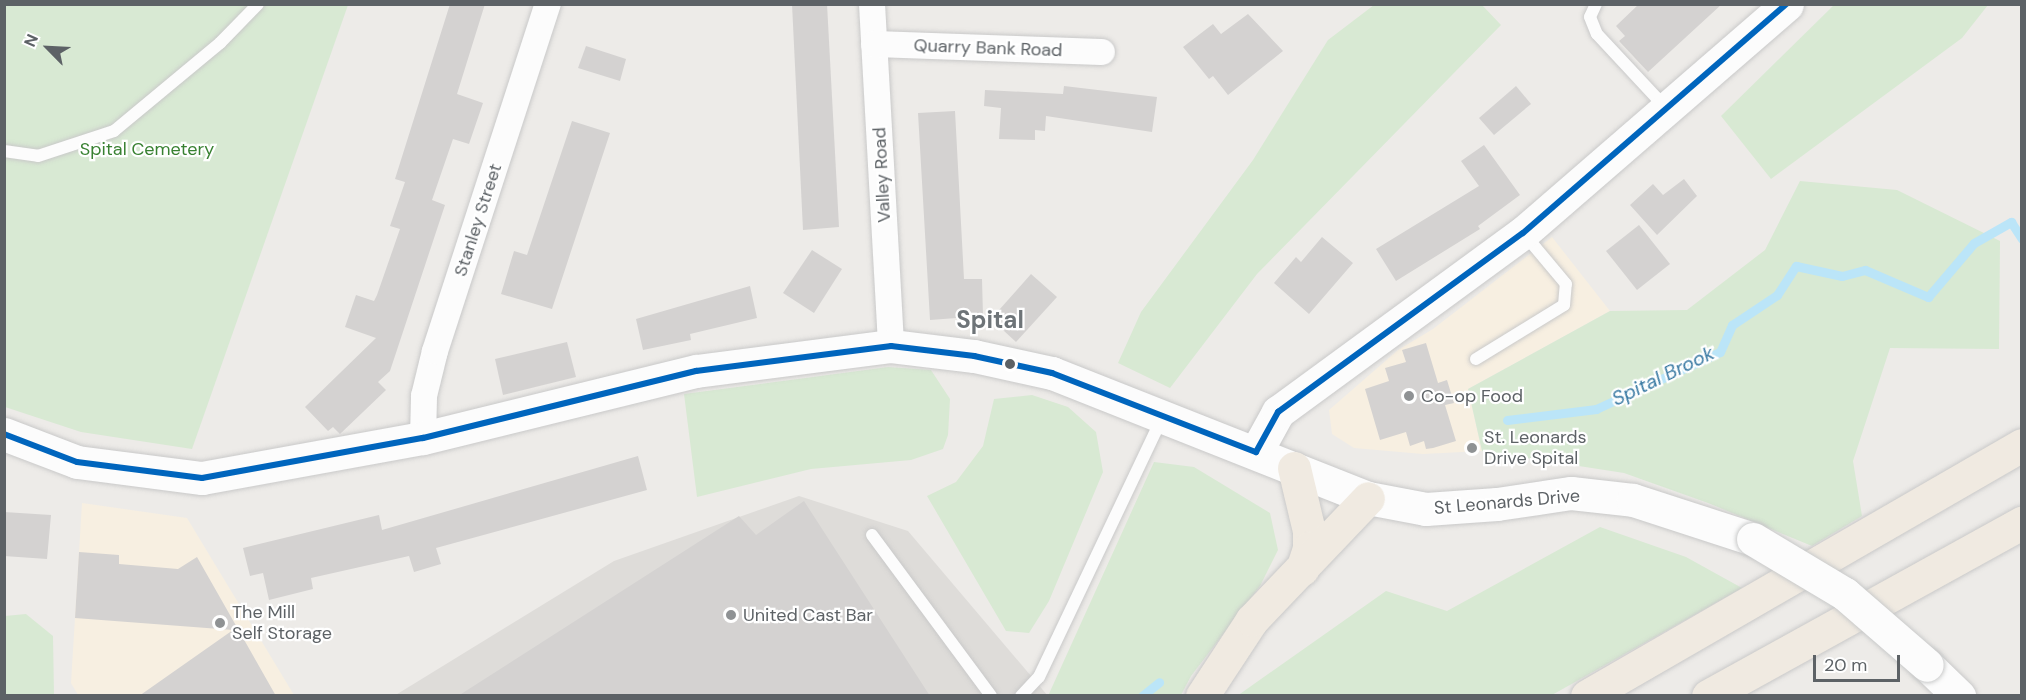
<!DOCTYPE html>
<html>
<head>
<meta charset="utf-8">
<style>
	body { margin:0 }
	#map { position:relative; width:2026px; height:700px; overflow:hidden; background:#edebe8; font-family:"DM Sans",sans-serif }
	div>[style] { position:absolute }
	.commercial>* { inset:0; background:#f7efe1 }
	.industrial>* { inset:0; background:#dedcd9 }
	.green>* { inset:0; background:#d8e9d3 }
	.stream>* { height:9px; margin:-4.5px; padding:0 4.5px; transform-origin:4.5px; border-radius:4.5px; background:#bbe5f8 }
	.building>* { inset:0; background:#d4d2d1 }
	.roads { filter:drop-shadow(0 0 2px #c9c9c9) drop-shadow(0 0 2px #c9c9c9) }
	.lane>* { height:12px; margin:-6px; padding:0 6px; transform-origin:6px; border-radius:6px; background:#fcfcfc }
	.street>* { height:26px; margin:-13px; padding:0 13px; transform-origin:13px; border-radius:13px; background:#fcfcfc }
	.secondary>* { height:33px; margin:-16.5px; padding:0 16.5px; transform-origin:16.5px; border-radius:16.5px; background:#fcfcfc }
	.highway>* { height:33px; margin:-16.5px; padding:0 16.5px; transform-origin:16.5px; border-radius:16.5px; background:#f0eae1 }
	.bridges { filter:drop-shadow(0 0 2px #c9caca) drop-shadow(0 0 2px #c9caca) }
	.secondary-bridge>* { height:33px; margin:-16.5px; padding:0 16.5px; transform-origin:16.5px; border-radius:16.5px; background:#fcfcfc }
	.bus-1>* { height:6px; margin:-3px; padding:0 3px; transform-origin:3px; border-radius:3px; background:#0065bd }
	.dots>* { width:16px; height:16px; translate:-50% -50%; box-sizing:border-box; border:3px solid #fff; border-radius:50% }
	span { translate:-50% -50%; white-space:nowrap; text-align:center; line-height:1.15; -webkit-text-stroke:4.5px #fff; paint-order:stroke }
	.street-label { font-size:18px; color:#5d6266 }
	.park-label { font-size:18px; color:#388131 }
	.poi-label { font-size:18px; color:#5d6266 }
	.left { translate:0 -50%; text-align:left }
	.water-label { font-size:20px; color:#3a7aa3; font-style:italic }
	.district-label { font-size:24px; color:#6e7478; font-weight:700 }
	.frame { position:absolute; inset:0; border:6px solid #5d6266; pointer-events:none }
	.north { position:absolute; left:18px; top:18px; width:60px; height:60px; -webkit-text-stroke:4px #fff; paint-order:stroke; rotate:294deg; font-size:16px; font-weight:700; line-height:24px; text-align:center; color:#5d6266 }
	.north::after { content:''; display:block; margin:auto; width:21px; height:27px; background:#5d6266; clip-path:polygon(50% 0,100% 100%,50% 72%,0 100%) }
	.scale { position:absolute; left:1813px; top:655px; width:87px; height:27px; box-sizing:border-box; border:3px solid #5d6266; border-top:0; padding-left:8px; font-size:18px; line-height:21px; white-space:nowrap; color:#5d6266; -webkit-text-stroke:4px #fff; paint-order:stroke }
</style>
</head>
<body>
<div id="map">
	<div class="commercial">
		<div style="clip-path:polygon(1552px 237px,1610px 311px,1468px 389px,1482px 451px,1423px 454px,1354px 448px,1332px 434px,1329px 410px,1398px 350px,1433px 329px)"></div>
		<div style="clip-path:polygon(82px 503px,187px 518px,294px 695px,78px 695px,71px 683px)"></div>
	</div>
	<div class="industrial">
		<div style="clip-path:polygon(799px 496px,908px 531px,1048px 696px,394px 696px,614px 561px)"></div>
	</div>
	<div class="green">
		<div style="clip-path:polygon(1835px 4px,1988px 5px,1962px 38px,1771px 179px,1721px 116px)"></div>
		<div style="clip-path:polygon(5px 5px,348px 5px,192px 449px,81px 432px,5px 407px)"></div>
		<div style="clip-path:polygon(1374px 5px,1482px 5px,1501px 25px,1257px 274px,1170px 388px,1118px 363px,1141px 312px,1253px 160px,1328px 40px)"></div>
		<div style="clip-path:polygon(1800px 181px,1897px 190px,2000px 241px,1999px 349px,1890px 348px,1853px 461px,1862px 516px,1812px 546px,1708px 503px,1624px 473px,1482px 451px,1468px 389px,1610px 311px,1687px 310px,1765px 250px)"></div>
		<div style="clip-path:polygon(888px 367px,931px 370px,950px 399px,948px 435px,943px 449px,911px 460px,811px 469px,697px 497px,684px 394px)"></div>
		<div style="clip-path:polygon(1032px 395px,1068px 407px,1096px 432px,1103px 472px,1049px 601px,1029px 633px,1006px 631px,927px 496px,956px 482px,983px 446px,994px 399px)"></div>
		<div style="clip-path:polygon(1154px 462px,1194px 467px,1270px 513px,1278px 550px,1260px 586px,1191px 676px,1181px 695px,1048px 696px)"></div>
		<div style="clip-path:polygon(1600px 527px,1686px 557px,1742px 588px,1552px 695px,1237px 696px,1386px 591px,1447px 611px)"></div>
		<div style="clip-path:polygon(26px 614px,53px 636px,54px 695px,5px 695px,5px 616px)"></div>
	</div>
	<div class="stream">
		<div style="left:1507px;top:420px;width:90px;rotate:-7deg"></div>
		<div style="left:1596px;top:409px;width:136px;rotate:-24.7deg"></div>
		<div style="left:1720px;top:352px;width:30px;rotate:-66deg"></div>
		<div style="left:1732px;top:325px;width:54px;rotate:-33.7deg"></div>
		<div style="left:1777px;top:295px;width:35px;rotate:-57deg"></div>
		<div style="left:1796px;top:266px;width:47px;rotate:12.3deg"></div>
		<div style="left:1842px;top:276px;width:24px;rotate:-15deg"></div>
		<div style="left:1865px;top:270px;width:69px;rotate:23.2deg"></div>
		<div style="left:1928px;top:297px;width:71px;rotate:-49.6deg"></div>
		<div style="left:1974px;top:243px;width:43px;rotate:-29.6deg"></div>
		<div style="left:2011px;top:222px;width:20px;rotate:57deg"></div>
		<div style="left:1142px;top:696px;width:22px;rotate:-39deg"></div>
	</div>
	<div class="building">
		<div style="clip-path:polygon(450px 4px,485px 4px,457px 94px,483px 103px,469px 144px,453px 139px,432px 200px,445px 205px,390px 371px,378px 382px,386px 390px,340px 434px,333px 427px,328px 431px,305px 407px,376px 338px,345px 327px,356px 295px,374px 301px,377px 295px,400px 229px,390px 226px,405px 182px,395px 179px)"></div>
		<div style="clip-path:polygon(792px 4px,827px 4px,839px 227px,803px 230px)"></div>
		<div style="clip-path:polygon(1639px 4px,1722px 4px,1648px 72px,1619px 41px,1625px 36px,1616px 26px)"></div>
		<div style="clip-path:polygon(1248px 14px,1283px 51px,1228px 95px,1213px 76px,1209px 79px,1183px 47px,1213px 24px,1221px 34px)"></div>
		<div style="clip-path:polygon(586px 46px,626px 59px,620px 81px,578px 68px)"></div>
		<div style="clip-path:polygon(1064px 86px,1157px 97px,1152px 132px,1046px 116px,1045px 131px,1035px 130px,1035px 140px,999px 139px,1001px 108px,984px 106px,985px 90px,1063px 94px)"></div>
		<div style="clip-path:polygon(1516px 86px,1531px 104px,1494px 135px,1479px 118px)"></div>
		<div style="clip-path:polygon(955px 111px,964px 279px,982px 279px,983px 316px,930px 320px,918px 113px)"></div>
		<div style="clip-path:polygon(572px 121px,610px 133px,552px 309px,501px 294px,514px 251px,527px 255px)"></div>
		<div style="clip-path:polygon(1484px 145px,1520px 195px,1478px 226px,1480px 229px,1396px 281px,1376px 249px,1479px 186px,1461px 161px)"></div>
		<div style="clip-path:polygon(1684px 179px,1697px 196px,1657px 235px,1630px 205px,1653px 184px,1663px 195px)"></div>
		<div style="clip-path:polygon(1639px 225px,1670px 264px,1637px 290px,1606px 251px)"></div>
		<div style="clip-path:polygon(1322px 237px,1353px 263px,1309px 314px,1274px 283px,1296px 257px,1301px 262px)"></div>
		<div style="clip-path:polygon(812px 250px,842px 269px,814px 313px,783px 293px)"></div>
		<div style="clip-path:polygon(1031px 274px,1057px 297px,1016px 342px,991px 319px)"></div>
		<div style="clip-path:polygon(750px 286px,757px 318px,690px 334px,691px 340px,643px 350px,636px 319px)"></div>
		<div style="clip-path:polygon(567px 342px,576px 377px,503px 395px,495px 359px)"></div>
		<div style="clip-path:polygon(1426px 343px,1438px 383px,1447px 380px,1454px 403px,1445px 405px,1456px 441px,1433px 448px,1426px 449px,1424px 441px,1410px 446px,1406px 432px,1380px 440px,1365px 389px,1389px 381px,1385px 368px,1406px 362px,1402px 350px)"></div>
		<div style="clip-path:polygon(638px 456px,647px 490px,436px 548px,441px 564px,414px 572px,409px 556px,311px 578px,313px 589px,269px 600px,263px 573px,250px 576px,243px 548px,379px 515px,382px 530px)"></div>
		<div style="clip-path:polygon(804px 501px,930px 696px,458px 696px,739px 516px,756px 535px)"></div>
		<div style="clip-path:polygon(4px 512px,51px 515px,47px 559px,4px 556px)"></div>
		<div style="clip-path:polygon(79px 552px,119px 555px,119px 564px,178px 569px,197px 557px,276px 696px,139px 696px,233px 630px,75px 618px)"></div>
	</div>
	<div class="roads">
		<div class="lane">
			<div style="left:1596px;top:4px;width:14px;rotate:115deg"></div>
			<div style="left:1590px;top:17px;width:18px;rotate:68deg"></div>
			<div style="left:1597px;top:34px;width:101px;rotate:47deg"></div>
			<div style="left:4px;top:151px;width:34px;rotate:8deg"></div>
			<div style="left:38px;top:156px;width:80px;rotate:-18.2deg"></div>
			<div style="left:114px;top:131px;width:138px;rotate:-39.7deg"></div>
			<div style="left:220px;top:43px;width:54px;rotate:-45.7deg"></div>
			<div style="left:1476px;top:359px;width:103px;rotate:-31.5deg"></div>
			<div style="left:1564px;top:305px;width:21px;rotate:-85deg"></div>
			<div style="left:1566px;top:284px;width:65px;rotate:-130deg"></div>
			<div style="left:872px;top:535px;width:200px;rotate:53.5deg"></div>
			<div style="left:1021px;top:696px;width:26px;rotate:-47deg"></div>
			<div style="left:1039px;top:677px;width:287px;rotate:-64.6deg"></div>
		</div>
		<div class="street">
			<div style="left:872px;top:4px;width:343px;rotate:86.8deg"></div>
			<div style="left:874px;top:44px;width:228px;rotate:2deg"></div>
			<div style="left:423px;top:438px;width:42px;rotate:-88.6deg"></div>
			<div style="left:424px;top:396px;width:46px;rotate:-76.3deg"></div>
			<div style="left:435px;top:351px;width:365px;rotate:-72deg"></div>
		</div>
		<div class="secondary">
			<div style="left:4px;top:434px;width:78px;rotate:21deg"></div>
			<div style="left:77px;top:462px;width:126px;rotate:7.3deg"></div>
			<div style="left:202px;top:478px;width:225px;rotate:-10.3deg"></div>
			<div style="left:423px;top:438px;width:281px;rotate:-13.8deg"></div>
			<div style="left:696px;top:371px;width:197px;rotate:-7.3deg"></div>
			<div style="left:891px;top:346px;width:84px;rotate:6.9deg"></div>
			<div style="left:974px;top:356px;width:80px;rotate:12.3deg"></div>
			<div style="left:1052px;top:373px;width:340px;rotate:21.6deg"></div>
			<div style="left:1368px;top:498px;width:59px;rotate:10.7deg"></div>
			<div style="left:1426px;top:509px;width:71px;rotate:-4deg"></div>
			<div style="left:1497px;top:504px;width:75px;rotate:-8.5deg"></div>
			<div style="left:1571px;top:493px;width:62px;rotate:6.4deg"></div>
			<div style="left:1633px;top:500px;width:126px;rotate:18deg"></div>
			<div style="left:1256px;top:452px;width:46px;rotate:-61.2deg"></div>
			<div style="left:1278px;top:412px;width:303px;rotate:-36.2deg"></div>
			<div style="left:1523px;top:233px;width:349px;rotate:-40.9deg"></div>
			<div style="left:1927px;top:665px;width:45px;rotate:44.1deg"></div>
		</div>
		<div class="highway">
			<div style="left:1294px;top:468px;width:65px;rotate:76.6deg"></div>
			<div style="left:1309px;top:531px;width:17px;rotate:90deg"></div>
			<div style="left:1309px;top:548px;width:22px;rotate:108deg"></div>
			<div style="left:1202px;top:696px;width:91px;rotate:-56.7deg"></div>
			<div style="left:1252px;top:620px;width:168px;rotate:-46.4deg"></div>
			<div style="left:1587px;top:696px;width:502px;rotate:-29.99deg"></div>
			<div style="left:1708px;top:696px;width:359px;rotate:-28.9deg"></div>
		</div>
	</div>
	<div class="bridges">
		<div class="secondary-bridge">
			<div style="left:1753px;top:539px;width:107px;rotate:30.9deg"></div>
			<div style="left:1845px;top:594px;width:108px;rotate:40.9deg"></div>
		</div>
	</div>
	<div class="bus-1">
		<div style="left:4px;top:434px;width:78px;rotate:21deg"></div>
		<div style="left:77px;top:462px;width:126px;rotate:7.3deg"></div>
		<div style="left:202px;top:478px;width:225px;rotate:-10.3deg"></div>
		<div style="left:423px;top:438px;width:281px;rotate:-13.8deg"></div>
		<div style="left:696px;top:371px;width:197px;rotate:-7.3deg"></div>
		<div style="left:891px;top:346px;width:84px;rotate:6.9deg"></div>
		<div style="left:974px;top:356px;width:80px;rotate:12.3deg"></div>
		<div style="left:1052px;top:373px;width:219px;rotate:21.2deg"></div>
		<div style="left:1256px;top:452px;width:46px;rotate:-61.2deg"></div>
		<div style="left:1278px;top:412px;width:303px;rotate:-36.2deg"></div>
		<div style="left:1523px;top:233px;width:349px;rotate:-41deg"></div>
	</div>
	<div class="dots">
		<div style="left:1010px;top:364px;background:#5d6266"></div>
		<div style="left:1409px;top:396px;background:#8f9294"></div>
		<div style="left:1472px;top:448px;background:#8f9294"></div>
		<div style="left:731px;top:615px;background:#8f9294"></div>
		<div style="left:220px;top:623px;background:#8f9294"></div>
	</div>
	<div class="street-label">
		<span style="left:988px;top:48px;rotate:2deg">Quarry Bank Road</span>
		<span style="left:882px;top:175px;rotate:-93deg">Valley Road</span>
		<span style="left:478px;top:220px;rotate:-72deg">Stanley Street</span>
		<span style="left:1507px;top:502px;rotate:-5deg">St Leonards Drive</span>
	</div>
	<div class="park-label">
		<span style="left:147px;top:149px">Spital Cemetery</span>
	</div>
	<div class="poi-label">
		<span class="left" style="left:1421px;top:396px">Co-op Food</span>
		<span class="left" style="left:1484px;top:448px">St. Leonards<br>Drive Spital</span>
		<span class="left" style="left:232px;top:623px">The Mill<br>Self Storage</span>
		<span class="left" style="left:743px;top:615px">United Cast Bar</span>
	</div>
	<div class="water-label">
		<span style="left:1663px;top:376px;rotate:-26deg">Spital Brook</span>
	</div>
	<div class="district-label">
		<span style="left:990px;top:320px">Spital</span>
	</div>
	<div class="frame"></div>
	<div class="north">N</div>
	<div class="scale">20 m</div>
</div>
</body>
</html>
